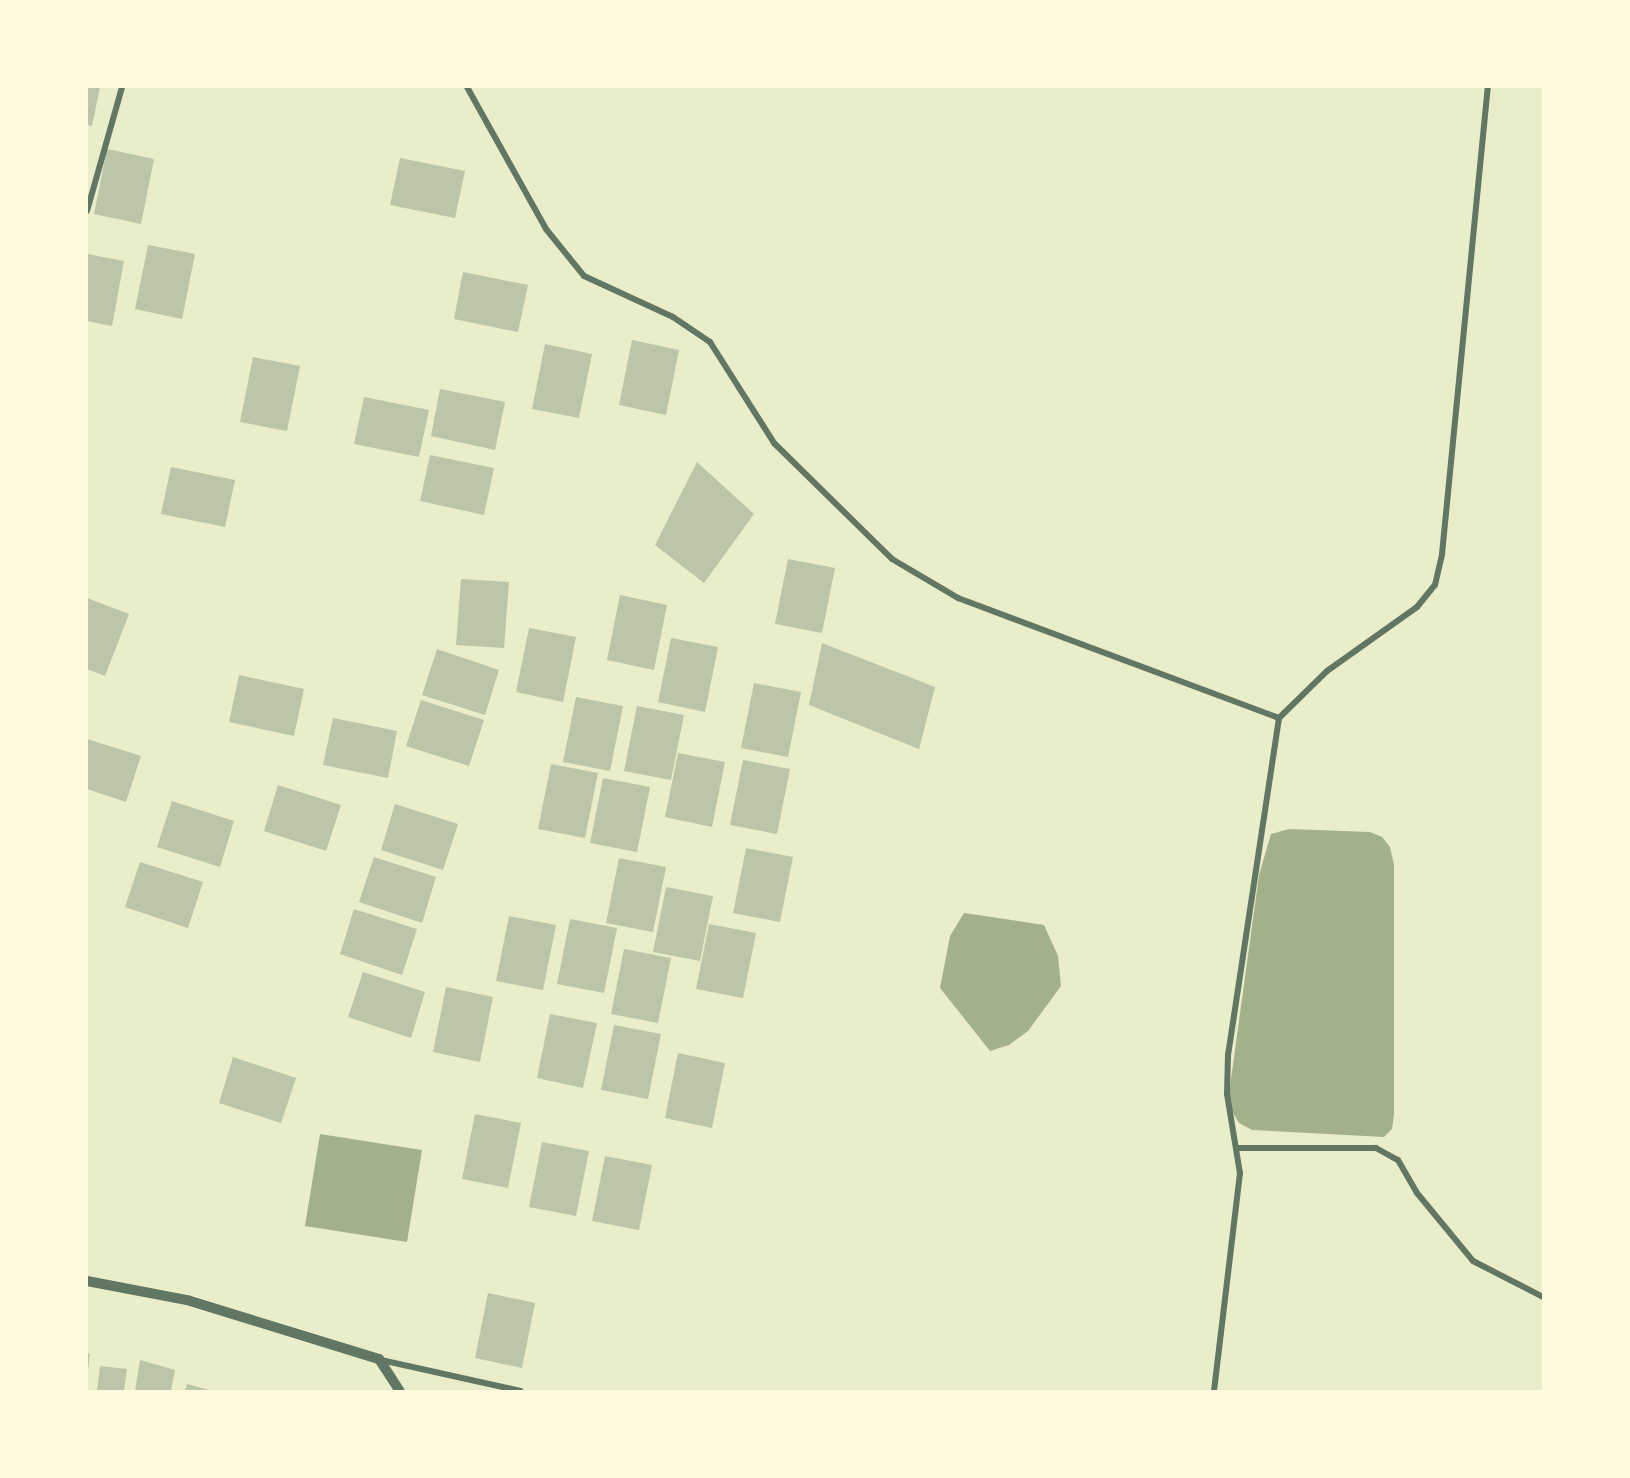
<!DOCTYPE html>
<html>
<head>
<meta charset="utf-8">
<style>
	body { margin:0 }
	#map { position:relative; width:1630px; height:1478px; overflow:hidden; background:#e9edc9; font-family:"Archivo Narrow",sans-serif }
	div>[style] { position:absolute }
	.water>* { inset:0; background:#a3b18a }
	.building>* { inset:0; background:#bcc5a7 }
	.minor>* { height:6px; margin:-3px; padding:0 3px; transform-origin:3px; border-radius:3px; background:#617663 }
	.tertiary>* { height:10px; margin:-5px; padding:0 5px; transform-origin:5px; border-radius:5px; background:#617663 }
	span { translate:-50% -50%; white-space:nowrap; text-align:center; line-height:1.15; -webkit-text-stroke:4.5px #fefae0; paint-order:stroke }
	.frame { position:absolute; inset:0; border:88px solid #fefae0; pointer-events:none }
</style>
</head>
<body>
<div id="map">
	<div class="water">
		<div style="clip-path:polygon(1289px 829px,1370px 832px,1382px 837px,1390px 847px,1394px 865px,1394px 1114px,1392px 1129px,1384px 1137px,1252px 1130px,1239px 1123px,1232px 1111px,1229px 1094px,1259px 875px,1271px 834px)"></div>
		<div style="clip-path:polygon(964px 913px,1044px 925px,1058px 956px,1061px 986px,1028px 1031px,1009px 1045px,990px 1051px,940px 988px,950px 936px)"></div>
		<div style="clip-path:polygon(320px 1134px,422px 1150px,407px 1242px,305px 1226px)"></div>
	</div>
	<div class="building">
		<div style="clip-path:polygon(87px 87px,100px 87px,92px 126px,87px 125px)"></div>
		<div style="clip-path:polygon(107px 149px,154px 159px,141px 224px,94px 214px)"></div>
		<div style="clip-path:polygon(400px 158px,465px 171px,455px 218px,390px 205px)"></div>
		<div style="clip-path:polygon(148px 245px,195px 254px,182px 319px,135px 309px)"></div>
		<div style="clip-path:polygon(87px 254px,124px 261px,112px 326px,87px 321px)"></div>
		<div style="clip-path:polygon(463px 272px,528px 285px,518px 332px,454px 319px)"></div>
		<div style="clip-path:polygon(632px 340px,679px 350px,666px 415px,619px 405px)"></div>
		<div style="clip-path:polygon(545px 344px,592px 354px,579px 418px,532px 409px)"></div>
		<div style="clip-path:polygon(253px 357px,300px 366px,287px 431px,240px 422px)"></div>
		<div style="clip-path:polygon(440px 389px,505px 402px,495px 450px,431px 436px)"></div>
		<div style="clip-path:polygon(364px 397px,429px 410px,419px 457px,354px 444px)"></div>
		<div style="clip-path:polygon(430px 455px,494px 468px,484px 515px,420px 501px)"></div>
		<div style="clip-path:polygon(697px 462px,754px 514px,704px 583px,655px 545px)"></div>
		<div style="clip-path:polygon(171px 467px,235px 480px,225px 527px,161px 514px)"></div>
		<div style="clip-path:polygon(788px 559px,835px 568px,822px 633px,775px 624px)"></div>
		<div style="clip-path:polygon(461px 579px,509px 582px,504px 648px,456px 645px)"></div>
		<div style="clip-path:polygon(620px 595px,667px 605px,654px 670px,607px 660px)"></div>
		<div style="clip-path:polygon(87px 598px,129px 614px,105px 676px,87px 669px)"></div>
		<div style="clip-path:polygon(529px 628px,576px 637px,563px 702px,516px 692px)"></div>
		<div style="clip-path:polygon(671px 638px,718px 647px,705px 712px,658px 702px)"></div>
		<div style="clip-path:polygon(822px 643px,935px 687px,919px 749px,809px 705px)"></div>
		<div style="clip-path:polygon(437px 649px,499px 670px,485px 715px,422px 695px)"></div>
		<div style="clip-path:polygon(239px 675px,304px 689px,294px 736px,229px 722px)"></div>
		<div style="clip-path:polygon(754px 683px,801px 692px,788px 757px,741px 748px)"></div>
		<div style="clip-path:polygon(576px 697px,623px 706px,610px 771px,563px 762px)"></div>
		<div style="clip-path:polygon(421px 700px,484px 720px,469px 766px,406px 746px)"></div>
		<div style="clip-path:polygon(637px 706px,684px 715px,671px 780px,624px 771px)"></div>
		<div style="clip-path:polygon(333px 718px,397px 731px,388px 778px,323px 765px)"></div>
		<div style="clip-path:polygon(87px 739px,141px 756px,126px 802px,87px 789px)"></div>
		<div style="clip-path:polygon(678px 753px,725px 762px,712px 827px,665px 817px)"></div>
		<div style="clip-path:polygon(743px 760px,790px 769px,777px 834px,730px 825px)"></div>
		<div style="clip-path:polygon(551px 764px,598px 773px,585px 838px,538px 829px)"></div>
		<div style="clip-path:polygon(603px 778px,650px 787px,637px 852px,590px 843px)"></div>
		<div style="clip-path:polygon(278px 785px,341px 805px,326px 851px,264px 831px)"></div>
		<div style="clip-path:polygon(172px 801px,234px 821px,220px 867px,157px 847px)"></div>
		<div style="clip-path:polygon(395px 804px,458px 824px,443px 870px,381px 850px)"></div>
		<div style="clip-path:polygon(746px 848px,793px 857px,780px 922px,733px 913px)"></div>
		<div style="clip-path:polygon(374px 857px,436px 877px,422px 923px,359px 902px)"></div>
		<div style="clip-path:polygon(619px 858px,666px 867px,653px 932px,606px 923px)"></div>
		<div style="clip-path:polygon(140px 862px,203px 882px,188px 928px,125px 907px)"></div>
		<div style="clip-path:polygon(666px 887px,713px 896px,700px 961px,653px 952px)"></div>
		<div style="clip-path:polygon(354px 909px,417px 929px,402px 975px,340px 954px)"></div>
		<div style="clip-path:polygon(509px 916px,556px 925px,543px 990px,496px 981px)"></div>
		<div style="clip-path:polygon(570px 919px,617px 928px,604px 993px,557px 984px)"></div>
		<div style="clip-path:polygon(709px 924px,756px 933px,743px 998px,696px 989px)"></div>
		<div style="clip-path:polygon(624px 949px,671px 958px,658px 1023px,611px 1014px)"></div>
		<div style="clip-path:polygon(363px 972px,425px 992px,411px 1038px,348px 1017px)"></div>
		<div style="clip-path:polygon(446px 987px,493px 997px,480px 1062px,433px 1052px)"></div>
		<div style="clip-path:polygon(550px 1014px,597px 1023px,583px 1088px,537px 1078px)"></div>
		<div style="clip-path:polygon(614px 1025px,661px 1034px,648px 1099px,601px 1090px)"></div>
		<div style="clip-path:polygon(678px 1053px,725px 1063px,712px 1128px,665px 1118px)"></div>
		<div style="clip-path:polygon(233px 1057px,296px 1078px,281px 1123px,219px 1103px)"></div>
		<div style="clip-path:polygon(475px 1114px,521px 1123px,508px 1188px,462px 1179px)"></div>
		<div style="clip-path:polygon(542px 1142px,589px 1151px,576px 1216px,529px 1207px)"></div>
		<div style="clip-path:polygon(605px 1156px,652px 1165px,639px 1230px,592px 1221px)"></div>
		<div style="clip-path:polygon(488px 1293px,535px 1303px,522px 1368px,475px 1358px)"></div>
		<div style="clip-path:polygon(87px 1353px,90px 1354px,88px 1369px,87px 1369px)"></div>
		<div style="clip-path:polygon(140px 1360px,175px 1370px,171px 1391px,135px 1391px)"></div>
		<div style="clip-path:polygon(100px 1366px,127px 1369px,124px 1391px,97px 1391px)"></div>
		<div style="clip-path:polygon(187px 1384px,209px 1390px,209px 1391px,185px 1391px)"></div>
	</div>
	<div class="minor">
		<div style="left:467px;top:87px;width:162px;rotate:60.9deg"></div>
		<div style="left:546px;top:229px;width:60px;rotate:51deg"></div>
		<div style="left:584px;top:276px;width:98px;rotate:24.7deg"></div>
		<div style="left:673px;top:317px;width:45px;rotate:34deg"></div>
		<div style="left:710px;top:342px;width:120px;rotate:57.6deg"></div>
		<div style="left:774px;top:443px;width:165px;rotate:44.5deg"></div>
		<div style="left:892px;top:559px;width:77px;rotate:30.6deg"></div>
		<div style="left:958px;top:598px;width:343px;rotate:20.5deg"></div>
		<div style="left:1279px;top:718px;width:340px;rotate:98.6deg"></div>
		<div style="left:1228px;top:1054px;width:40px;rotate:91.4deg"></div>
		<div style="left:1227px;top:1094px;width:80px;rotate:80.7deg"></div>
		<div style="left:1240px;top:1173px;width:220px;rotate:96.8deg"></div>
		<div style="left:87px;top:211px;width:129px;rotate:-74.2deg"></div>
		<div style="left:1279px;top:718px;width:67px;rotate:-44.4deg"></div>
		<div style="left:1327px;top:671px;width:110px;rotate:-35.4deg"></div>
		<div style="left:1417px;top:607px;width:28px;rotate:-51deg"></div>
		<div style="left:1435px;top:585px;width:32px;rotate:-77deg"></div>
		<div style="left:1442px;top:554px;width:469px;rotate:-84.4deg"></div>
		<div style="left:1237px;top:1148px;width:139px"></div>
		<div style="left:1376px;top:1148px;width:25px;rotate:29deg"></div>
		<div style="left:1398px;top:1160px;width:38px;rotate:60deg"></div>
		<div style="left:1417px;top:1193px;width:88px;rotate:50.5deg"></div>
		<div style="left:1473px;top:1261px;width:79px;rotate:27.2deg"></div>
		<div style="left:381px;top:1360px;width:143px;rotate:12.5deg"></div>
	</div>
	<div class="tertiary">
		<div style="left:87px;top:1281px;width:102px;rotate:10.8deg"></div>
		<div style="left:187px;top:1300px;width:201px;rotate:17.1deg"></div>
		<div style="left:379px;top:1359px;width:38px;rotate:57deg"></div>
	</div>
	<div class="frame"></div>
</div>
</body>
</html>
